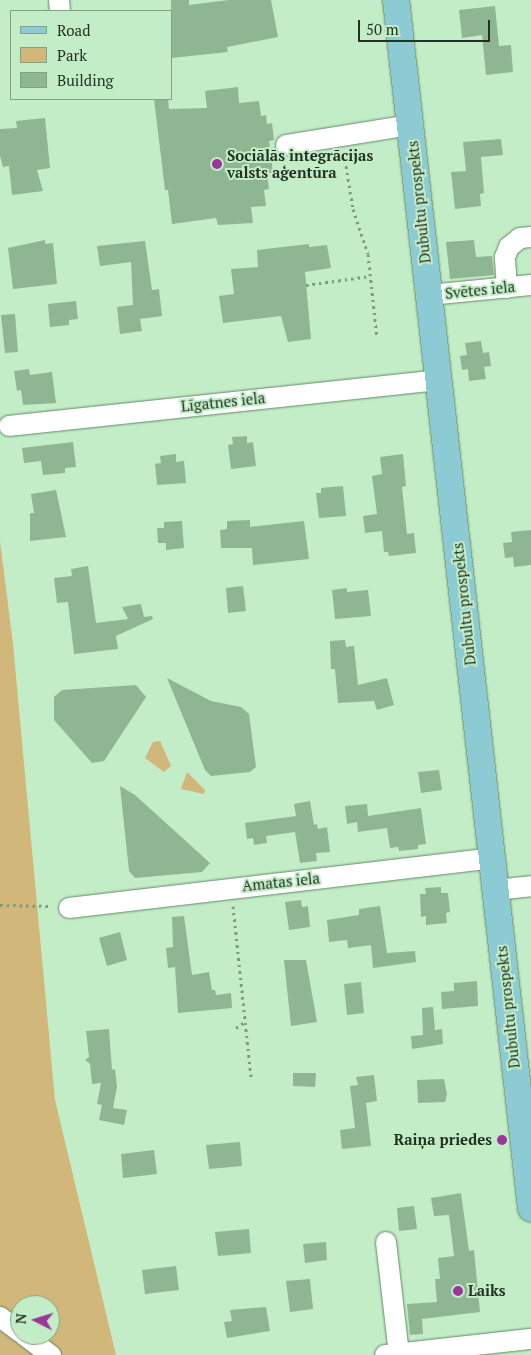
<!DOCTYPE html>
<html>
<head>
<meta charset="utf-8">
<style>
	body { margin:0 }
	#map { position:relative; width:531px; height:1355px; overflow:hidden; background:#c3edc7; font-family:"PT Serif",serif }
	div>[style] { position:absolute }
	.green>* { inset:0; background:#d1b77a }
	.building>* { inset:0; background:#8eb692 }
	.path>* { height:3px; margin-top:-1.5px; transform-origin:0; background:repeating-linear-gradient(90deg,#7d9b7f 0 2.5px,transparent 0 6.5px) }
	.roads { filter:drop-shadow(0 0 1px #638967) drop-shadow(0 0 1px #638967) }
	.minor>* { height:20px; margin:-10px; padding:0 10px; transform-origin:10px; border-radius:10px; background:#fff }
	.major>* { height:26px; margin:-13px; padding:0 13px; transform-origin:13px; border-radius:13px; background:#8ccbd4 }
	.dots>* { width:14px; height:14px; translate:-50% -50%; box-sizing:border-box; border:2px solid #c3edc7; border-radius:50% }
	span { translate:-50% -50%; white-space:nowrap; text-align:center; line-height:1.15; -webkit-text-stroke:4px #c3edc7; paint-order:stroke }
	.poi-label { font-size:15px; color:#223223; font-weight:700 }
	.left { translate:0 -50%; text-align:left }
	.right { translate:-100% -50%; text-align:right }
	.street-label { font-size:15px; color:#223223 }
	.legend { position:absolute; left:10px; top:10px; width:162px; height:90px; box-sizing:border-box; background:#c3edc7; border:1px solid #83a285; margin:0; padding:6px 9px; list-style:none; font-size:15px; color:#223223 }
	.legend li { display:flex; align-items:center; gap:10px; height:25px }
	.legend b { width:25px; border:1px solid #83a285 }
	.north { position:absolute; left:10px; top:1295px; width:50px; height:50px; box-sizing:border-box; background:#c3edc7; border:1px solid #83a285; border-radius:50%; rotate:275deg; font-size:14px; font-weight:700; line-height:20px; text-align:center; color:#223223 }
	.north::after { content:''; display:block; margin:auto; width:18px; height:22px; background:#9a359b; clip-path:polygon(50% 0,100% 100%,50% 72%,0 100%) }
	.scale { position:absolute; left:358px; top:20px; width:132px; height:22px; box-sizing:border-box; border:2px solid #223223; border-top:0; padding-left:6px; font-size:15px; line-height:18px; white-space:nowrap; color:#223223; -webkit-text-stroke:4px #c3edc7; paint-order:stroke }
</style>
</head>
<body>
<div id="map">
	<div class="green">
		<div style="clip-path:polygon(evenodd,0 541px,13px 644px,55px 1100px,116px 1355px,0 1355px,0 541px,20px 1305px,50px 1305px,50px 1335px,20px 1335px,20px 1305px)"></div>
		<div style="clip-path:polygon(160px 741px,171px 766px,164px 772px,145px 758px,153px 742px)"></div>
		<div style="clip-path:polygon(187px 772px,205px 790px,204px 794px,181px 789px)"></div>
	</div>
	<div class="building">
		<div style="clip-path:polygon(171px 0,189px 0,189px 5px,229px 0,271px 0,278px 37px,227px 47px,228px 52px,171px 58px)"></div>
		<div style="clip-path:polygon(495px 6px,499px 46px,511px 45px,513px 72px,486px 75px,482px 35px,462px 38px,459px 10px)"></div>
		<div style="clip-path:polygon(238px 87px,239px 103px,259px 101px,261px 116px,266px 115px,267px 124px,272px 123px,274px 140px,269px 141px,273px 173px,267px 173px,269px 189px,264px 190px,266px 206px,251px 207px,253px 223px,218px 225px,216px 218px,172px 224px,168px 190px,165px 190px,154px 99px,168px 99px,169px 109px,207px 108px,205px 91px)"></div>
		<div style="clip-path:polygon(45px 118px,50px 168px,37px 170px,43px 191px,12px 195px,9px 166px,3px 167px,0 156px,0 129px,17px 128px,16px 121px)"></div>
		<div style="clip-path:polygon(501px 139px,503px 155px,481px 157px,484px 193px,480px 194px,481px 206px,455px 209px,451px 172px,466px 171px,463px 142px)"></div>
		<div style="clip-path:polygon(45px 240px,45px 244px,53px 243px,57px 284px,13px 289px,8px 248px)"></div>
		<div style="clip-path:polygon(474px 240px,476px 257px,492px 256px,494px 275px,450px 279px,446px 242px)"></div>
		<div style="clip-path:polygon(145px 241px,152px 290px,159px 289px,162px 316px,140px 319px,142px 331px,120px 334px,117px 307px,133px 305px,131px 262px,100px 266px,97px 246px)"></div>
		<div style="clip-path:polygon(309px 244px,309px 247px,327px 245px,331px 268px,305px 272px,311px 339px,288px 342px,281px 316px,223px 323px,219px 296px,234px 294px,231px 269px,258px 267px,257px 250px)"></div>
		<div style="clip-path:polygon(76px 301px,78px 319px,69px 320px,69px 325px,50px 327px,48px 304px)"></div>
		<div style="clip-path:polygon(15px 314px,18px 352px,5px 353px,1px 315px)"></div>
		<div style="clip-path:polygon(481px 341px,483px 353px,489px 352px,491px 366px,484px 367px,486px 379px,469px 381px,468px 369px,462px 370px,460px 356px,467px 355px,465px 343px)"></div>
		<div style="clip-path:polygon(29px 369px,30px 375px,52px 372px,56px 403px,23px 405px,21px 390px,17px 391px,14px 371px)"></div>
		<div style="clip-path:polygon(247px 436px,247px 443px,253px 442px,256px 466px,231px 469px,228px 445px,233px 444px,232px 437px)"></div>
		<div style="clip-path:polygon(73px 442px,76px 467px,65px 468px,65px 473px,43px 475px,41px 461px,24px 463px,22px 448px)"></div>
		<div style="clip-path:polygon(176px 454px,176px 462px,184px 461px,186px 483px,157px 485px,155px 464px,161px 463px,160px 456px)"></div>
		<div style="clip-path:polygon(403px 454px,406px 486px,402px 487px,407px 534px,414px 533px,416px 553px,389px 556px,388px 552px,384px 552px,382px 531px,365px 533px,363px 516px,377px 514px,372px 476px,382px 474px,380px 457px)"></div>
		<div style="clip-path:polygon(343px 486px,346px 516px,319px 518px,316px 493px,321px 493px,321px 488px)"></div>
		<div style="clip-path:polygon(56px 490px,66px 537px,30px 541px,30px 513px,34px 513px,31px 494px)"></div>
		<div style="clip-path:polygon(250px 520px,250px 527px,304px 521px,309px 559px,253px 565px,252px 548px,221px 548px,220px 530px,227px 529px,227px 521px)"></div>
		<div style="clip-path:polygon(182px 521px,184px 548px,166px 550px,166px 543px,158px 543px,157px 528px,164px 528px,164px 522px)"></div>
		<div style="clip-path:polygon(531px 530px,531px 565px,514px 567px,513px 557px,505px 558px,503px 543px,512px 542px,511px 532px)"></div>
		<div style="clip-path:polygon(88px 566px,96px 623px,128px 619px,122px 607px,141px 604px,144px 617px,152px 616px,153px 619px,116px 636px,118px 649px,74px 654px,68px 602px,57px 603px,54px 578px,72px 576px,71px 569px)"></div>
		<div style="clip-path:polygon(243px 586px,246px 611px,228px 613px,226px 588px)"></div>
		<div style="clip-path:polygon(347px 588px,347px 592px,368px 590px,371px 616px,335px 619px,332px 590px)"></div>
		<div style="clip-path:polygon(345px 640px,346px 647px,354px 646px,358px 685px,387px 678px,394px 705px,377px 710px,374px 701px,338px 703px,335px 669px,331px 669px,330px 641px)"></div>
		<div style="clip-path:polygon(167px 678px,211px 701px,241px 707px,249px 714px,256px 767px,250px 772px,211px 776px,205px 770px)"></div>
		<div style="clip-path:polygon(136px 685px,146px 697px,104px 761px,92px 763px,54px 720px,54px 697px,62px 690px)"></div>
		<div style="clip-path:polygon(439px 770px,442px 790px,421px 793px,418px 772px)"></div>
		<div style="clip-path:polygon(120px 786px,135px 795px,210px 863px,202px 872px,135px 878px,129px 871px)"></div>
		<div style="clip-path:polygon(310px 801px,314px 825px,317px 824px,318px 829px,327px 827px,330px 852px,316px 853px,317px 861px,300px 863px,295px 832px,266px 836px,267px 843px,254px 845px,253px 838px,247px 839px,245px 823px,296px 816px,294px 804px)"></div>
		<div style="clip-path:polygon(367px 804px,368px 816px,421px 808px,426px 844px,418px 845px,418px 849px,399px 851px,398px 847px,390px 848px,387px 828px,358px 832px,357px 822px,347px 824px,345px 806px)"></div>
		<div style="clip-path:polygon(441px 887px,441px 893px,448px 893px,450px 912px,446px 913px,447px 923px,426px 925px,426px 916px,421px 917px,420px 894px,426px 894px,425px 888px)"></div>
		<div style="clip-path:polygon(301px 900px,302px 907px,308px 906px,310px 927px,289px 930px,285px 902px)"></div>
		<div style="clip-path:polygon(380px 906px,387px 953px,415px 951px,416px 962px,373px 968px,371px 945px,348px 948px,347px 940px,329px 942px,327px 920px,359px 915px,359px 909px)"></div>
		<div style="clip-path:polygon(184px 916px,192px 975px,209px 972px,212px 990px,215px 990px,216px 995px,231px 993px,232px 1008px,178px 1013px,175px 967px,168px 968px,166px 948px,173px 947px,172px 917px)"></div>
		<div style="clip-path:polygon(120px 932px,127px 960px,107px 966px,99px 938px)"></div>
		<div style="clip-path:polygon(284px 960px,306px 960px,317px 1022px,291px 1026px)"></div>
		<div style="clip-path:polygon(477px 981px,478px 1006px,442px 1009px,441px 992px,454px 991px,454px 983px)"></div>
		<div style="clip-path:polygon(361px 982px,364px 1013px,347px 1015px,344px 984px)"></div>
		<div style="clip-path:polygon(433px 1007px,435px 1030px,442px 1029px,443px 1044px,412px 1049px,411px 1036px,423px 1035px,422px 1008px)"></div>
		<div style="clip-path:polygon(109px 1029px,112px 1070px,115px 1069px,117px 1087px,113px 1108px,127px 1110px,124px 1125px,99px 1120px,102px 1105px,97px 1104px,101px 1083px,92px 1084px,90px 1064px,85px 1060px,89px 1057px,86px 1031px)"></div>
		<div style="clip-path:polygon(293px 1073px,316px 1073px,315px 1087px,293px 1086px)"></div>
		<div style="clip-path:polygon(374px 1075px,377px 1101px,366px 1103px,371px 1146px,342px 1149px,340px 1130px,355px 1128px,350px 1086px,358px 1085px,356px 1077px)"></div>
		<div style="clip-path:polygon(444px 1079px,447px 1094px,445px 1102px,418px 1103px,417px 1080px)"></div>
		<div style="clip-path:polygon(240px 1142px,242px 1166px,209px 1169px,206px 1145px)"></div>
		<div style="clip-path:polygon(154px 1150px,157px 1174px,123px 1178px,121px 1154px)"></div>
		<div style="clip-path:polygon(461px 1193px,469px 1251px,474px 1250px,480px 1312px,422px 1319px,423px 1334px,410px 1335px,407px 1304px,437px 1302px,435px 1279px,440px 1279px,438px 1258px,454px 1256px,449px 1215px,434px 1216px,431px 1198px)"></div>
		<div style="clip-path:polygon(414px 1206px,417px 1229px,399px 1231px,397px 1208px)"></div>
		<div style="clip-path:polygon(249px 1229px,251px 1253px,218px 1256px,215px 1232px)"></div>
		<div style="clip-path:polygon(326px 1242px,327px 1260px,305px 1263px,303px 1244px)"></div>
		<div style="clip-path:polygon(176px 1266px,179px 1290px,145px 1294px,142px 1270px)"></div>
		<div style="clip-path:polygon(310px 1279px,313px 1309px,290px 1312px,286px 1281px)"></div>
		<div style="clip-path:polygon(266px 1307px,270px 1331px,227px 1338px,224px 1322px,232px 1321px,230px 1310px)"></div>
	</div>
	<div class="path">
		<div style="left:344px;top:153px;width:57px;rotate:80.9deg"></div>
		<div style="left:353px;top:209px;width:47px;rotate:71.6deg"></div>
		<div style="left:368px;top:254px;width:84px;rotate:83.9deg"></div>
		<div style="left:306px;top:285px;width:65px;rotate:-8deg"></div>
		<div style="left:0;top:905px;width:52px;rotate:1.1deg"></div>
		<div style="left:233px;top:906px;width:172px;rotate:84deg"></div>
		<div style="left:236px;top:1028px;width:11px;rotate:-34deg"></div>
	</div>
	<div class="roads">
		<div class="minor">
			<div style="left:59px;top:0;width:11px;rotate:85deg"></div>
			<div style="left:286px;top:145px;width:126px;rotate:-9.2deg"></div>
			<div style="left:507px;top:288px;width:31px;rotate:-94deg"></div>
			<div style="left:505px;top:257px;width:11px;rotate:-68deg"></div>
			<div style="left:509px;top:247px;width:14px;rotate:-39deg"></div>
			<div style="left:520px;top:238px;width:11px;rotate:-5deg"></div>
			<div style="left:429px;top:295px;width:102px;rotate:-5.6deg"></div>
			<div style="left:9px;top:426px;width:431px;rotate:-6.1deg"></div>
			<div style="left:495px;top:890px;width:36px;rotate:-6deg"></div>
			<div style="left:69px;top:908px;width:426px;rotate:-6.7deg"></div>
			<div style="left:386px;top:1242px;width:113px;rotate:83.4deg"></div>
			<div style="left:0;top:1317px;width:25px;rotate:37deg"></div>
			<div style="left:24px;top:1335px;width:34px;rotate:37deg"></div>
			<div style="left:385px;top:1355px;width:147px;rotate:-6.3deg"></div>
		</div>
		<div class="major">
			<div style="left:396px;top:0;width:1216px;rotate:83.62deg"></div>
		</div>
	</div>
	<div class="dots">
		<div style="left:217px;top:164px;background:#9a359b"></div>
		<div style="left:502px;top:1140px;background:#9a359b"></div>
		<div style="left:458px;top:1291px;background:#9a359b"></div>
	</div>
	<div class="poi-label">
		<span class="left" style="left:227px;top:164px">Sociālās integrācijas<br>valsts aģentūra</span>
		<span class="right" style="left:492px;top:1140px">Raiņa priedes</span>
		<span class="left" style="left:468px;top:1291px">Laiks</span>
	</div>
	<div class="street-label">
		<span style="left:419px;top:202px;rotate:-96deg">Dubultu prospekts</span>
		<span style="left:480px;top:290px;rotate:-6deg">Svētes iela</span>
		<span style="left:223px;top:402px;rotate:-6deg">Līgatnes iela</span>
		<span style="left:464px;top:604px;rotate:-96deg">Dubultu prospekts</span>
		<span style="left:281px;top:882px;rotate:-6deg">Amatas iela</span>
		<span style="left:508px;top:1007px;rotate:-96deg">Dubultu prospekts</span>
	</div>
	<ul class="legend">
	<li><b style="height:6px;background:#8ccbd4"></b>Road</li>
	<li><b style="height:14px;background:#d1b77a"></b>Park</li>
	<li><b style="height:14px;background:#8eb692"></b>Building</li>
	</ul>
	<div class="north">N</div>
	<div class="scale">50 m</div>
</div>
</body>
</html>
